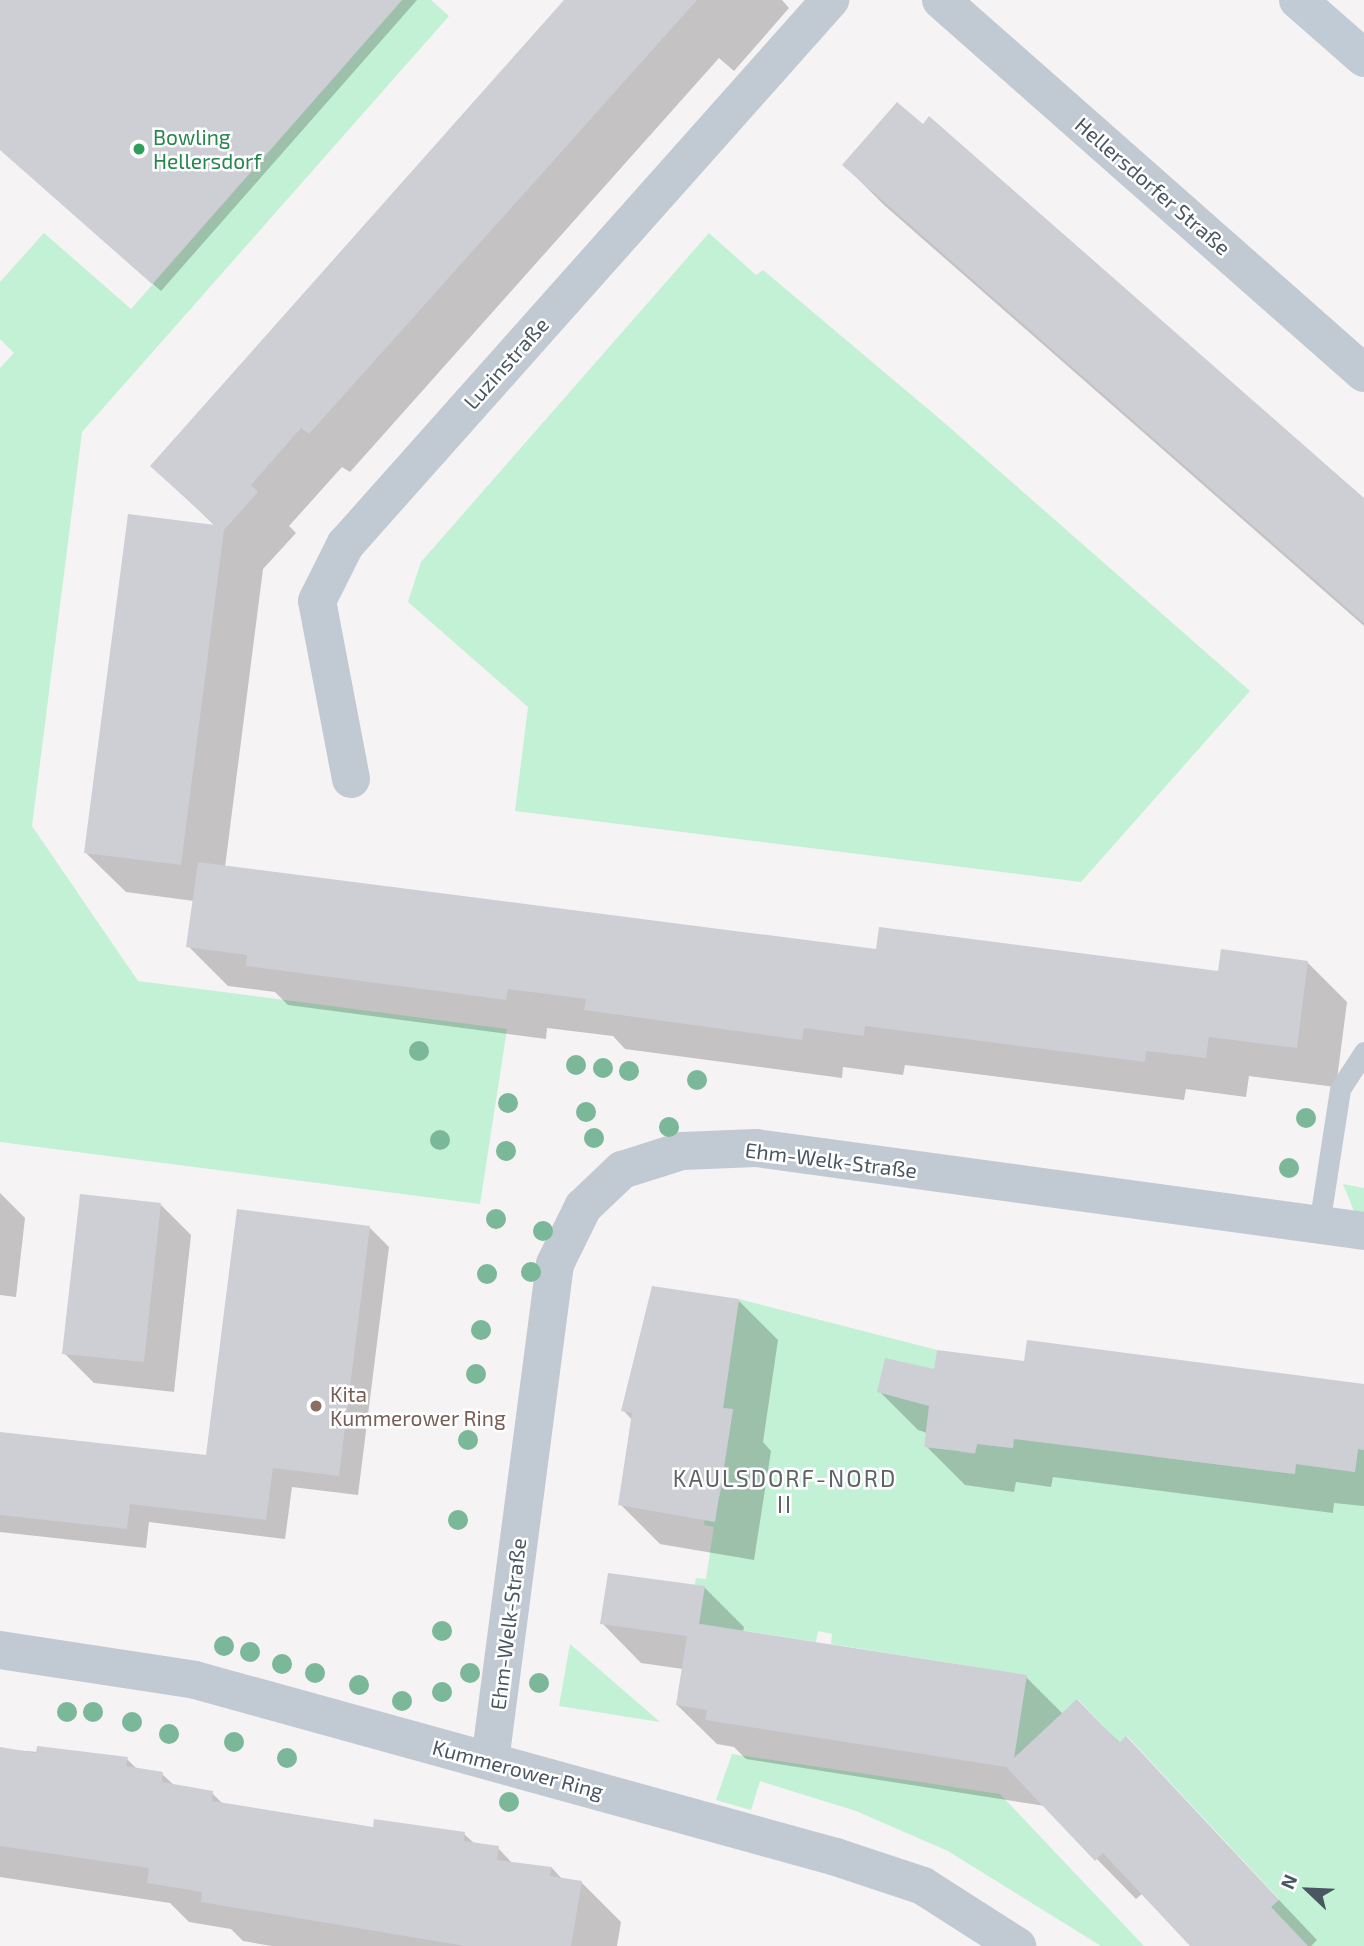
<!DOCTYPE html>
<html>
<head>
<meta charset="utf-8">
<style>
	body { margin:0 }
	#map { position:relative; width:1364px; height:1946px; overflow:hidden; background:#f5f3f3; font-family:"Exo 2",sans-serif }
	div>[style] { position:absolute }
	.green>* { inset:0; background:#c3f1d5 }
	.shadow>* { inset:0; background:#0003 }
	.building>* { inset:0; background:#cdcfd5 }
	.lane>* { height:21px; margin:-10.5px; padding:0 10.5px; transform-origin:10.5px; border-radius:10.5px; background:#c1cad2 }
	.street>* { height:38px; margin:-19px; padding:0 19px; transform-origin:19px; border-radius:19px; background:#c1cad2 }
	.secondary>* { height:38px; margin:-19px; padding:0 19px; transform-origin:19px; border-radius:19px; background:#c1cbd6 }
	.trees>* { width:20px; height:20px; margin:-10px; border-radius:50%; background:#7bb799 }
	.dots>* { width:19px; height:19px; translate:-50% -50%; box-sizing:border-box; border:4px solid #fff; border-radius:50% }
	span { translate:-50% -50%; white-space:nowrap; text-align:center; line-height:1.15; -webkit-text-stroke:5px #fff; paint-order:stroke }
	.leisure-label { font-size:21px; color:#27864d }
	.left { translate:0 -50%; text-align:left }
	.street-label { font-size:21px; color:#4a5661 }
	.education-label { font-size:21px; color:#785e54 }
	.neighbourhood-label { font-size:23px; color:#5f6368; letter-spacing:2px }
	.north { position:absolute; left:1273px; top:1855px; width:70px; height:70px; -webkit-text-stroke:5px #fff; paint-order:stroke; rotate:293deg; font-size:19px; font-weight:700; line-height:28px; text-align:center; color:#4a5661 }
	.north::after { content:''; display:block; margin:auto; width:24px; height:32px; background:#4a5661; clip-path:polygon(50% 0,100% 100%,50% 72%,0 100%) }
</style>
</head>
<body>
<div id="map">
	<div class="green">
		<div style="clip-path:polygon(402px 0,431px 0,449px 16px,82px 432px,32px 826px,138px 981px,507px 1029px,480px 1204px,0 1142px,0 368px,14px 353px,0 339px,0 282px,44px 233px,131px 309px)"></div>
		<div style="clip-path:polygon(709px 233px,756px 275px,763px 270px,941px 420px,1250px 691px,1081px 882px,515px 811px,528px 707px,408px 602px,421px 562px)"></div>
		<div style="clip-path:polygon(1343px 1184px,1364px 1188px,1364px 1222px,1358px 1221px)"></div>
		<div style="clip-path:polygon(739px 1299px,937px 1350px,924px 1447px,952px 1450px,954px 1441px,962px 1442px,960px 1452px,975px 1454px,977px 1444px,1012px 1448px,1015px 1428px,1159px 1457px,1294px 1474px,1296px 1464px,1354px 1472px,1358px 1449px,1364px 1450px,1364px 1946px,1308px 1946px,1271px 1907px,1279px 1899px,1127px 1736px,1119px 1743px,1078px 1699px,1014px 1758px,1026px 1675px,831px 1644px,832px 1634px,818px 1631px,816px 1642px,689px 1622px,696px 1578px,706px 1579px,714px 1527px,704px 1525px,708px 1495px,720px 1496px,733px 1410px,723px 1408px)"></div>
		<div style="clip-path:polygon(570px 1644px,660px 1722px,559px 1706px)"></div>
		<div style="clip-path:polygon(732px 1754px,1000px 1794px,1144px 1946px,1101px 1946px,948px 1851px,856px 1811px,760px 1781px,751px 1810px,716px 1800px)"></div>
	</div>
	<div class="shadow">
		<div style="clip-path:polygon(0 0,417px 0,161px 291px,0 149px)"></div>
		<div style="clip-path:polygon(566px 0,782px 0,789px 8px,734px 71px,719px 58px,350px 472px,342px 467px,289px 526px,296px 533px,263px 569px,225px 867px,877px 951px,1220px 973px,1307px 962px,1347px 1002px,1336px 1087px,1249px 1076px,1246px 1097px,1186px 1089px,1184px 1100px,905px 1065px,903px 1075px,843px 1067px,842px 1078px,625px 1049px,613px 1036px,547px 1028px,546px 1039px,288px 1005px,275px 992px,228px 986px,188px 946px,194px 901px,126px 892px,86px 853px,216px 527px,153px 466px)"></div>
		<div style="clip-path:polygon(844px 165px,1364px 500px,1364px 626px,884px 205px)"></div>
		<div style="clip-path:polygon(0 1193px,25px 1218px,16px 1297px,0 1295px)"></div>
		<div style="clip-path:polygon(161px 1205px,191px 1235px,174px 1392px,94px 1383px,64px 1353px)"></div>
		<div style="clip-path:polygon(370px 1228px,389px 1247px,358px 1495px,292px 1487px,285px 1539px,149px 1522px,146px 1548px,0 1532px,0 1434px,207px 1457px)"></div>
		<div style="clip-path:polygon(739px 1301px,778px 1340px,763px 1442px,771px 1451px,754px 1560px,660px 1544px,620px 1504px,633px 1421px,623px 1410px)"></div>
		<div style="clip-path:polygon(1025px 1363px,1364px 1386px,1364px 1506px,1334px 1503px,1333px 1513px,1053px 1477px,1051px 1487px,1016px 1482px,1014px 1492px,965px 1485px,926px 1446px,927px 1433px,918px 1430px,879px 1391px,936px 1371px)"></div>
		<div style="clip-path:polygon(704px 1587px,744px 1627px,743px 1632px,1026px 1677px,1063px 1714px,1077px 1701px,1121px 1744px,1126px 1739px,1317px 1940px,1311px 1946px,1192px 1946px,1143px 1893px,1136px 1899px,1045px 1806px,746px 1759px,734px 1747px,717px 1744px,677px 1705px,683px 1669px,641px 1663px,602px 1623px)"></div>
		<div style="clip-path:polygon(0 1749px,127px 1759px,138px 1770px,162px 1774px,175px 1786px,212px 1793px,224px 1805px,374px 1829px,464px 1834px,475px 1844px,498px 1848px,513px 1864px,552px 1868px,563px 1880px,581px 1882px,621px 1922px,617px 1946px,272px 1946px,243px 1941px,231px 1929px,189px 1922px,170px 1903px,0 1877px)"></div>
	</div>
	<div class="building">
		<div style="clip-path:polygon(0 0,402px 0,152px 284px,0 150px)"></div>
		<div style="clip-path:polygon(564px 0,697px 0,309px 434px,301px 428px,251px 485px,258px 492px,224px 530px,181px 865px,84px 853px,128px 514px,215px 525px,150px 466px)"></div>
		<div style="clip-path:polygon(897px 102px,923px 124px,929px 116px,1364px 498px,1364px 623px,842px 165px)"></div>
		<div style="clip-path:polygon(198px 862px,876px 949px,879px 927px,1218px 971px,1221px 949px,1308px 961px,1297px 1048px,1209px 1037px,1206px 1058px,1146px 1051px,1145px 1062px,865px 1026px,864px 1036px,804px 1028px,802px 1040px,584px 1010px,586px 999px,508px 989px,506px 1000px,246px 966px,247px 955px,186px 947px)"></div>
		<div style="clip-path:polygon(80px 1194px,161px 1203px,144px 1362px,62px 1354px)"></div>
		<div style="clip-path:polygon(237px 1209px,370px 1226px,339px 1476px,273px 1468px,266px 1520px,130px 1504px,127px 1529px,0 1515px,0 1432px,206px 1455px)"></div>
		<div style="clip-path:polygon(652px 1286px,739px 1299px,723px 1408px,733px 1409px,715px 1522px,618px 1505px,632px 1413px,621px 1411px)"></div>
		<div style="clip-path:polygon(1027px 1340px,1364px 1384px,1364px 1450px,1358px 1449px,1355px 1472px,1296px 1464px,1295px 1474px,1014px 1439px,1013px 1448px,977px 1444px,975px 1453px,924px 1447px,929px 1406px,877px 1392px,885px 1358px,934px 1369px,937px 1350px,1024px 1361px)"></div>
		<div style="clip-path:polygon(608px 1573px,705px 1586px,699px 1624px,1027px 1675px,1014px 1758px,1077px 1699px,1119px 1743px,1126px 1736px,1279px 1900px,1271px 1907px,1308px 1946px,1190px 1946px,1103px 1853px,1095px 1861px,1006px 1767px,705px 1720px,707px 1710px,676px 1705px,687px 1636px,600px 1624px)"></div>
		<div style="clip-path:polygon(37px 1746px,128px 1757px,126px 1766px,163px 1772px,162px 1782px,213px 1791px,212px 1801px,373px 1827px,374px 1819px,465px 1832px,464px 1841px,499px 1846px,497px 1860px,552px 1867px,550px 1876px,582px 1881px,571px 1946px,465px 1946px,201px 1902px,202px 1892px,147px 1883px,149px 1868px,0 1846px,0 1747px,36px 1753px)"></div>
	</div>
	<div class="lane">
		<div style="left:1319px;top:1225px;width:138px;rotate:-81.2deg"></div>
		<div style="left:1340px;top:1089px;width:44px;rotate:-57deg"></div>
	</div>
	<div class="street">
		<div style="left:941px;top:0;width:564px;rotate:41.41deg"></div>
		<div style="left:351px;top:779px;width:181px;rotate:-100.8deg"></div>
		<div style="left:317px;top:601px;width:63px;rotate:-63.4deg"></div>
		<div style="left:345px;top:545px;width:730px;rotate:-48.33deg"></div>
		<div style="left:0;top:1650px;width:197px;rotate:8.7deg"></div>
		<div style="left:195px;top:1680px;width:665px;rotate:15.44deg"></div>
		<div style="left:836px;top:1857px;width:92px;rotate:18.4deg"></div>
		<div style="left:923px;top:1886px;width:112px;rotate:32.6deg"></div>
		<div style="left:490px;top:1761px;width:501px;rotate:-82.55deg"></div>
		<div style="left:555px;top:1264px;width:64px;rotate:-63.8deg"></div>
		<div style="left:583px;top:1207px;width:54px;rotate:-43.5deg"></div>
		<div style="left:622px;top:1170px;width:63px;rotate:-17.6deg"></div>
		<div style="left:682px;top:1151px;width:74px;rotate:-2.3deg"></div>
		<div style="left:756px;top:1148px;width:614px;rotate:7.77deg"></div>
	</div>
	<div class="secondary">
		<div style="left:1298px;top:0;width:88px;rotate:41.3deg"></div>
	</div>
	<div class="trees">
		<div style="left:419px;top:1051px"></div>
		<div style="left:576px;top:1065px"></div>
		<div style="left:603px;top:1068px"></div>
		<div style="left:629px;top:1071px"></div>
		<div style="left:697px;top:1080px"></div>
		<div style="left:508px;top:1103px"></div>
		<div style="left:586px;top:1112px"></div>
		<div style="left:1306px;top:1118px"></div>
		<div style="left:669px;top:1127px"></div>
		<div style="left:594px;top:1138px"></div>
		<div style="left:440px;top:1140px"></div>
		<div style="left:506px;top:1151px"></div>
		<div style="left:1289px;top:1168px"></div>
		<div style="left:496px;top:1219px"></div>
		<div style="left:543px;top:1231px"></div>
		<div style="left:531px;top:1272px"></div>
		<div style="left:487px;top:1274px"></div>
		<div style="left:481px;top:1330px"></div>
		<div style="left:476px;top:1374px"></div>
		<div style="left:468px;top:1440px"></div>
		<div style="left:458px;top:1520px"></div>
		<div style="left:442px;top:1631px"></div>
		<div style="left:224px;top:1646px"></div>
		<div style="left:250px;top:1652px"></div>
		<div style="left:282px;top:1664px"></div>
		<div style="left:315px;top:1673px"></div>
		<div style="left:470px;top:1673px"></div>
		<div style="left:539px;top:1683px"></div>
		<div style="left:359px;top:1685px"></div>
		<div style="left:442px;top:1692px"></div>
		<div style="left:402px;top:1701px"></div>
		<div style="left:67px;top:1712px"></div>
		<div style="left:93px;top:1712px"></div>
		<div style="left:132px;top:1722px"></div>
		<div style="left:169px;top:1734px"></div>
		<div style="left:234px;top:1742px"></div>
		<div style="left:287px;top:1758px"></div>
		<div style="left:509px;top:1802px"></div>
	</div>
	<div class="dots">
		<div style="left:139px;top:149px;background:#2e9e5b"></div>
		<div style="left:316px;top:1406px;background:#8d6e63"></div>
	</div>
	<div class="leisure-label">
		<span class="left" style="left:153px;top:149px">Bowling<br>Hellersdorf</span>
	</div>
	<div class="street-label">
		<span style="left:1153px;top:186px;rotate:41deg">Hellersdorfer Straße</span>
		<span style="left:506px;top:363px;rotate:-48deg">Luzinstraße</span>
		<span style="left:831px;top:1160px;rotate:7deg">Ehm-Welk-Straße</span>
		<span style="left:508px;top:1624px;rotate:-83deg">Ehm-Welk-Straße</span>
		<span style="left:518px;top:1769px;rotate:15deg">Kummerower Ring</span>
	</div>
	<div class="education-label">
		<span class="left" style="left:330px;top:1406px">Kita<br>Kummerower Ring</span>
	</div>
	<div class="neighbourhood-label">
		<span style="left:785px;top:1491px">KAULSDORF-NORD<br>II</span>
	</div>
	<div class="north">N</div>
</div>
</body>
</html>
